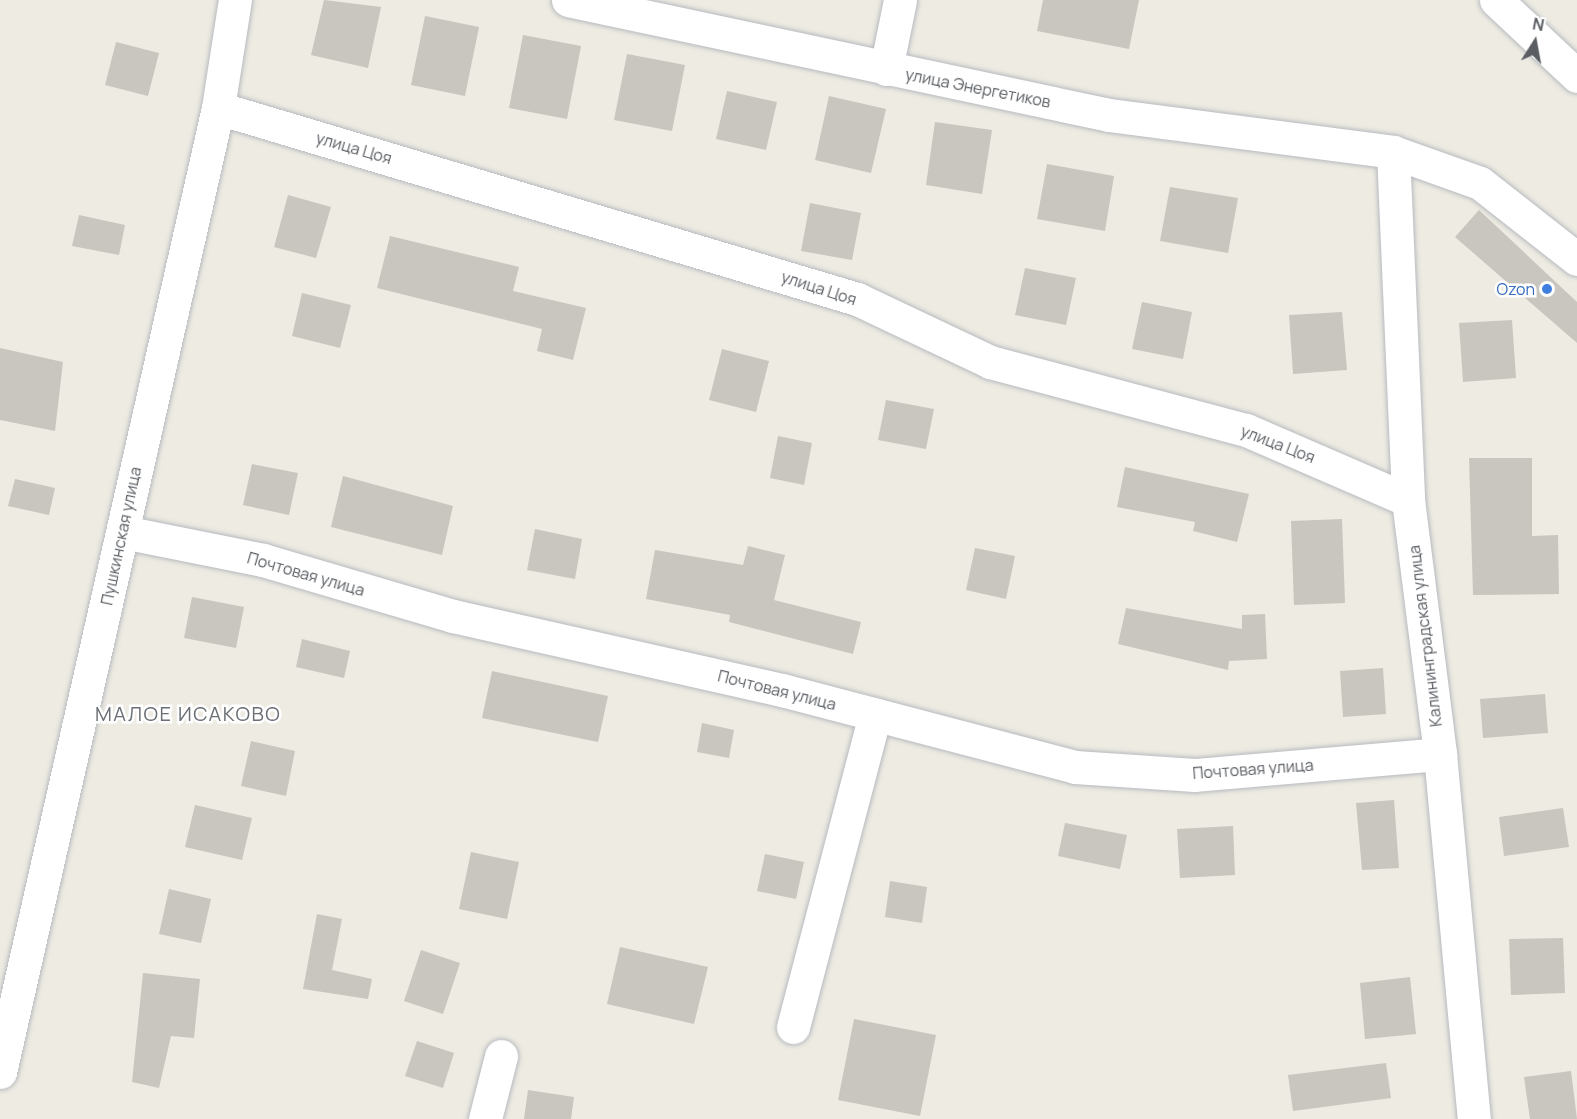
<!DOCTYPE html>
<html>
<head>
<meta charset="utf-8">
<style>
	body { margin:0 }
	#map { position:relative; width:1577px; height:1119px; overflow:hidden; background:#edebe2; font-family:Manrope,sans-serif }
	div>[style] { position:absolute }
	.building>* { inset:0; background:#c8c6bf }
	.roads { filter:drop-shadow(0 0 2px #b7babf) drop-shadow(0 0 2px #b7babf) }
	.minor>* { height:33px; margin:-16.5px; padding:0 16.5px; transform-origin:16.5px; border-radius:16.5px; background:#fff }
	.dots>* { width:16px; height:16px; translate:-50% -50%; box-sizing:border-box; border:3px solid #fff; border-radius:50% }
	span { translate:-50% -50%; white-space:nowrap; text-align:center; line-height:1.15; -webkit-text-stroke:5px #fff; paint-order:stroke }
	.street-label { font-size:16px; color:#5a5e63 }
	.shop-label { font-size:16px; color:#366cbe }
	.right { translate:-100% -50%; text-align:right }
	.quarter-label { font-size:20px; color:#6b7075; letter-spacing:1.5px }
	.north { position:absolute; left:1505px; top:12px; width:60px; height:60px; -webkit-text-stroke:4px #fff; paint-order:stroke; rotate:11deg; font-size:16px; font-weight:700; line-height:24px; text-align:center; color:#5a5e63 }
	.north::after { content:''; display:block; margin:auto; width:21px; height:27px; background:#5a5e63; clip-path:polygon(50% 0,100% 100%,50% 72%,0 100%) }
</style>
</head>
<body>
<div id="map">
	<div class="building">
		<div style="clip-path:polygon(324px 0,381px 7px,368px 68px,311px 55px)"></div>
		<div style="clip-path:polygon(1043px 0,1139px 0,1129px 49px,1037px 31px)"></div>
		<div style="clip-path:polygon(425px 16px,479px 27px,465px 96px,411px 85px)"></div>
		<div style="clip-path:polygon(523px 35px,581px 46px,567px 119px,509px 108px)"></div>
		<div style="clip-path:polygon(116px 42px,159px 53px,148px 96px,105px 85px)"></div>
		<div style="clip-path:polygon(627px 54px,685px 65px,672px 131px,614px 120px)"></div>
		<div style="clip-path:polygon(727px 91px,777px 102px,766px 150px,716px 139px)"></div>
		<div style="clip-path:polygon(829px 96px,886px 109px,871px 173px,815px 160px)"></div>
		<div style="clip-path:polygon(935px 122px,992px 130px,982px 194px,926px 185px)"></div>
		<div style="clip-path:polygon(1047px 164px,1114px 176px,1105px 231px,1037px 219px)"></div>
		<div style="clip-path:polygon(1170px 187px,1238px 198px,1228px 253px,1160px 241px)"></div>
		<div style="clip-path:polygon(288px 195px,331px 207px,316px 258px,274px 247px)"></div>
		<div style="clip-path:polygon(810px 203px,861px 213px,852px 260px,801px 251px)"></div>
		<div style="clip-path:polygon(1479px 210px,1577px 302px,1577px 343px,1455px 237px)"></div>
		<div style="clip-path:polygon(79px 215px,125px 225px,119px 255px,72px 246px)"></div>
		<div style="clip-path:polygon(390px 236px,519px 267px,513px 291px,586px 308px,573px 360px,537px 351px,542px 329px,377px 288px)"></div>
		<div style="clip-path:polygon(1025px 268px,1076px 278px,1066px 325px,1015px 315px)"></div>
		<div style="clip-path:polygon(302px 293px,351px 305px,340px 348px,292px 336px)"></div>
		<div style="clip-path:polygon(1142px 302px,1192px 312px,1183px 359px,1132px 349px)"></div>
		<div style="clip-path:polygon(1342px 312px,1347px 370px,1293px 374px,1289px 315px)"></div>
		<div style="clip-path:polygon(1512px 320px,1516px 378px,1463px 382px,1459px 323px)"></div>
		<div style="clip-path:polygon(0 348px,63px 362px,55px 431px,0 420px)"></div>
		<div style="clip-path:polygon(722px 349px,769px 361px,756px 412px,709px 400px)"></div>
		<div style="clip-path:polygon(886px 400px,934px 409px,926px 449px,878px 440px)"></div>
		<div style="clip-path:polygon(778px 436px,812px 443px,804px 485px,770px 478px)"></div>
		<div style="clip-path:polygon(1469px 458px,1532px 458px,1532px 536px,1558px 535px,1559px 594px,1473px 595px)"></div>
		<div style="clip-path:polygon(252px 464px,298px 473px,289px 515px,243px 505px)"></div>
		<div style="clip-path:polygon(1125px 467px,1249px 494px,1237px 542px,1193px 531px,1195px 522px,1117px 507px)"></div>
		<div style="clip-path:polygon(343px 476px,453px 506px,442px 555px,331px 527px)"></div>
		<div style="clip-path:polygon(15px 479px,55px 488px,49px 515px,8px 506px)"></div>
		<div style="clip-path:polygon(1342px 519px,1345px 603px,1294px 605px,1291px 521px)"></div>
		<div style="clip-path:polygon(535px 529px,582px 539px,575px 579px,527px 570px)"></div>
		<div style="clip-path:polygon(748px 546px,785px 555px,774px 600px,861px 622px,853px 654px,729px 622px,730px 615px,646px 599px,655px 550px,743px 565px)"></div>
		<div style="clip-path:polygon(975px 548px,1015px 556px,1006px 599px,966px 590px)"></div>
		<div style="clip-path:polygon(192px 597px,244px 607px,236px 648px,184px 638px)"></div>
		<div style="clip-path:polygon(1126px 608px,1242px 629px,1242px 615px,1265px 614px,1267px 659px,1229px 661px,1228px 670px,1118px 644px)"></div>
		<div style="clip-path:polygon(302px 639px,350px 651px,344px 678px,296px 667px)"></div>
		<div style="clip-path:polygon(1383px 668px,1386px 714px,1343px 717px,1340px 671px)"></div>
		<div style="clip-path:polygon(492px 671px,608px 696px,598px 742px,482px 718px)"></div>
		<div style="clip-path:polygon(1545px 694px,1548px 733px,1483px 738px,1480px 699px)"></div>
		<div style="clip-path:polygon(702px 723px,734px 730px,729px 758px,697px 752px)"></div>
		<div style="clip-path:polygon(251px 741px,295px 751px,286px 796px,241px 786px)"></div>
		<div style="clip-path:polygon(1394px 800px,1399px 868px,1362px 870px,1356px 803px)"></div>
		<div style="clip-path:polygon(195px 805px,252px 818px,242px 860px,185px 847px)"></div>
		<div style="clip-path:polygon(1563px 808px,1569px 847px,1504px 856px,1499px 817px)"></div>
		<div style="clip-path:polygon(1065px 823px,1127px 835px,1120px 869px,1058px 856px)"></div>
		<div style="clip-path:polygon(1233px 826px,1235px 875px,1180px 878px,1177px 829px)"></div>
		<div style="clip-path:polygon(471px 852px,519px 862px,507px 919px,459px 909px)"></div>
		<div style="clip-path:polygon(765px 854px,804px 862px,796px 899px,757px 891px)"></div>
		<div style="clip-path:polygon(890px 881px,927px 887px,922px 923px,885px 917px)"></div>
		<div style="clip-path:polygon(169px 889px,211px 899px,201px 943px,159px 934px)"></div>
		<div style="clip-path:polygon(317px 914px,342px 919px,332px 970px,372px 979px,368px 999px,303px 989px)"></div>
		<div style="clip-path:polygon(1563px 938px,1565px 993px,1511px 995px,1509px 939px)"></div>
		<div style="clip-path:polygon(620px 947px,708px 967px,694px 1024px,607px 1004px)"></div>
		<div style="clip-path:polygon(421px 950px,460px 963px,443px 1014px,404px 1001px)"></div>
		<div style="clip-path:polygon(143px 973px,200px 979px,194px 1038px,171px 1036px,159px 1088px,132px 1082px)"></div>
		<div style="clip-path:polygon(1410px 977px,1416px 1034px,1365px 1039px,1360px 983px)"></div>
		<div style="clip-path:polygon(854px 1019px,936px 1035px,920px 1116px,838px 1100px)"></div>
		<div style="clip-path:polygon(417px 1041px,454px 1053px,443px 1088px,405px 1076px)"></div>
		<div style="clip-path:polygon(1386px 1063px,1391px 1098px,1293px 1111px,1288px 1075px)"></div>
		<div style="clip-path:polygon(1571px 1071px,1577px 1119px,1530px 1119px,1524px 1077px)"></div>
		<div style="clip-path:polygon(528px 1090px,574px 1097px,571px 1119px,524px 1119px)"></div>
	</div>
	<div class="roads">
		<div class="minor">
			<div style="left:568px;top:0;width:553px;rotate:12deg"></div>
			<div style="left:1109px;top:115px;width:286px;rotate:7.4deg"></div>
			<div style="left:1393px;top:152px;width:92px;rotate:19.6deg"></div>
			<div style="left:1480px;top:183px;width:123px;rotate:38.1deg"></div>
			<div style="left:1496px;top:0;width:111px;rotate:43.2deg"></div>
			<div style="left:886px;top:69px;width:70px;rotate:-78.5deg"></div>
			<div style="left:218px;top:108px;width:667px;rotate:16.64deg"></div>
			<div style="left:857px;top:299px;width:147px;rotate:25.3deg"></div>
			<div style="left:990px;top:362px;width:265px;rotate:14.9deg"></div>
			<div style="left:1246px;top:430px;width:176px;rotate:23.4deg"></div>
			<div style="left:1393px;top:152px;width:348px;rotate:87.5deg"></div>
			<div style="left:1408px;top:500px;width:256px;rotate:82.8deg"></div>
			<div style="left:1440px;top:754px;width:367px;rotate:84.7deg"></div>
			<div style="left:123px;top:532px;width:143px;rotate:11.3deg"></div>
			<div style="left:263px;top:560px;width:198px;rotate:16.4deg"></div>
			<div style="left:453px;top:616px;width:337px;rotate:12.7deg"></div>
			<div style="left:782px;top:690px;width:303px;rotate:14.7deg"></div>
			<div style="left:1075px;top:767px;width:120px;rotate:3.8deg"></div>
			<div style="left:1195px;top:775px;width:246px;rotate:-4.9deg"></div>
			<div style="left:793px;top:1027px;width:323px;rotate:-75.3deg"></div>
			<div style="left:0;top:1072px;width:988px;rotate:-77.26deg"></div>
			<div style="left:218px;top:108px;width:109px;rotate:-81.1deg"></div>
			<div style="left:485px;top:1119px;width:65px;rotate:-75.7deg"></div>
		</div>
	</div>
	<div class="dots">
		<div style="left:1547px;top:289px;background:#3f7fe0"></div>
	</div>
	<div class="street-label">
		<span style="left:978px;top:88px;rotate:11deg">улица Энергетиков</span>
		<span style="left:354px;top:148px;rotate:16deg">улица Цоя</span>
		<span style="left:819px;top:288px;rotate:18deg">улица Цоя</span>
		<span style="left:1278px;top:444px;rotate:21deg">улица Цоя</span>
		<span style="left:121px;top:536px;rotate:-78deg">Пушкинская улица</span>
		<span style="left:306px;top:574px;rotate:16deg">Почтовая улица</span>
		<span style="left:1425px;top:636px;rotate:-97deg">Калининградская улица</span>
		<span style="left:777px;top:690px;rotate:14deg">Почтовая улица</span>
		<span style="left:1253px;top:769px;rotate:-4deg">Почтовая улица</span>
	</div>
	<div class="shop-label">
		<span class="right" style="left:1535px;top:289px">Ozon</span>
	</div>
	<div class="quarter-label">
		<span style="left:188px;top:713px">МАЛОЕ ИСАКОВО</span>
	</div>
	<div class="north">N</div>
</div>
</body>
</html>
